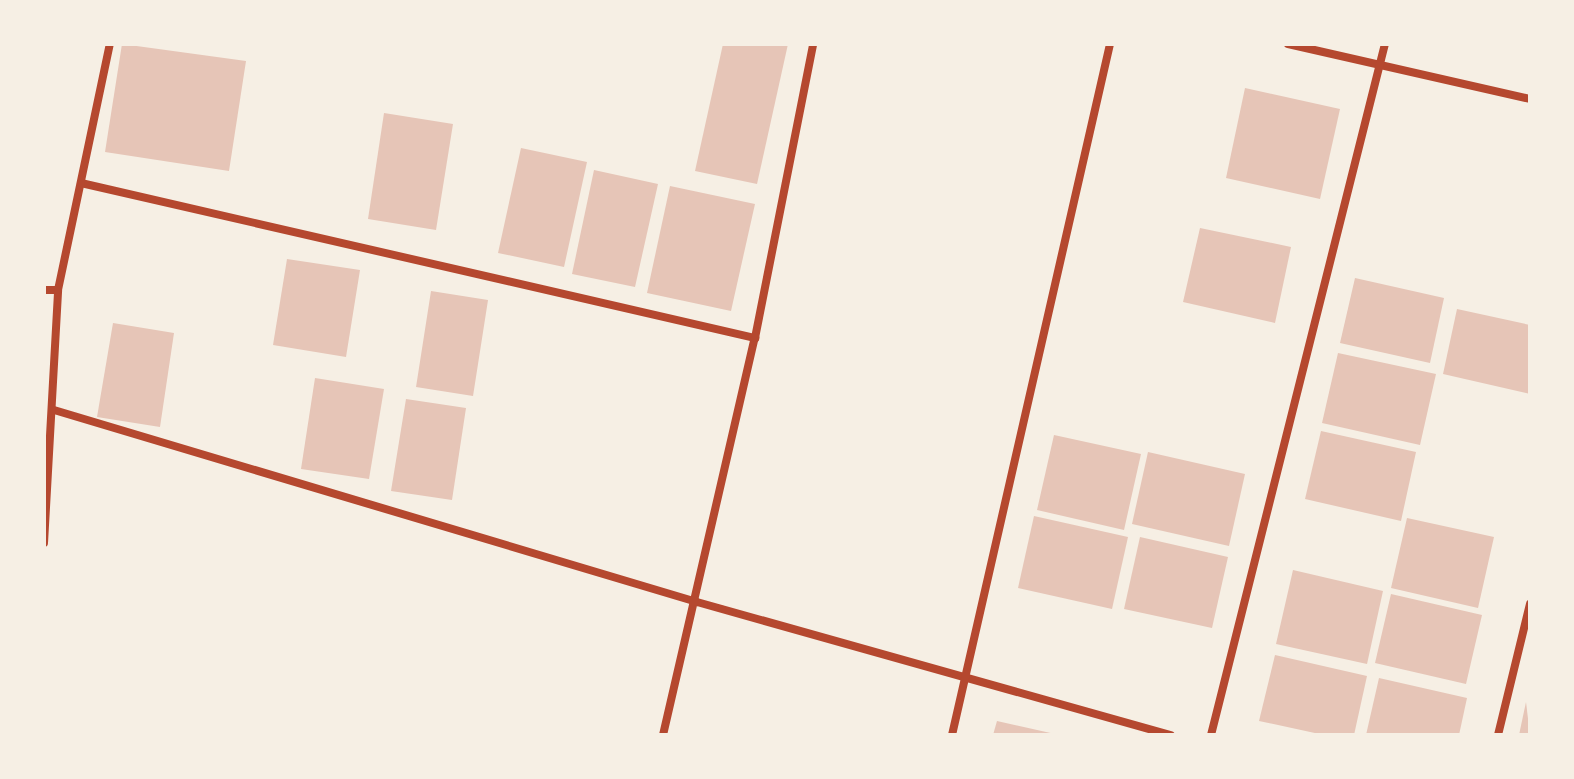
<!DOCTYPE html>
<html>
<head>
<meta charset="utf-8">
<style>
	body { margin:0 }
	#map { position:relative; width:1574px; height:779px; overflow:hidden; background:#f6efe4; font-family:"Asap Condensed",sans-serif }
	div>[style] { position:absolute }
	.building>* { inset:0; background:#e6c5b7 }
	.minor>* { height:8px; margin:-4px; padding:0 4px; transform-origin:4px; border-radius:4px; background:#b5482f }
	span { translate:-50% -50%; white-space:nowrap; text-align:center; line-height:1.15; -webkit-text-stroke:6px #f6efe4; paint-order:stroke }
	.frame { position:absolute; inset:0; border:46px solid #f6efe4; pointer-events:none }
</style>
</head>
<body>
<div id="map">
	<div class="building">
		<div style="clip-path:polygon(122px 44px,246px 61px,229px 171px,105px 152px)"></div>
		<div style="clip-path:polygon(723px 44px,788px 44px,757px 184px,695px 171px)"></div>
		<div style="clip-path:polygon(1245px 88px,1340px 109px,1320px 199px,1226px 178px)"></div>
		<div style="clip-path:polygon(384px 113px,453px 124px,436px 230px,368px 219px)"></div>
		<div style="clip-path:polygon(521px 148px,587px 162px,564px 267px,498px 253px)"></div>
		<div style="clip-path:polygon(594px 170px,658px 184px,635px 287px,572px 274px)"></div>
		<div style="clip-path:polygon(670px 186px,755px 204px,731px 311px,647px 293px)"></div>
		<div style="clip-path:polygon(1200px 228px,1291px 247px,1275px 323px,1183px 302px)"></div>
		<div style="clip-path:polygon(287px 259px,360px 270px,346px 357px,273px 345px)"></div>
		<div style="clip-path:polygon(1355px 278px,1444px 298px,1430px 363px,1340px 343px)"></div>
		<div style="clip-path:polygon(431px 291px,488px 300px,473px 396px,416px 387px)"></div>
		<div style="clip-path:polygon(1457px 309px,1530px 325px,1530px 394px,1443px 374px)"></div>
		<div style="clip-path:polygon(113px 323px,174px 333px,160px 427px,97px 417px)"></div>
		<div style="clip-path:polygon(1338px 353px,1436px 374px,1420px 445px,1322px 423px)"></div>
		<div style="clip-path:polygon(315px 378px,384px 389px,369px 479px,301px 469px)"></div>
		<div style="clip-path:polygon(406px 399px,466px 408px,452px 500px,391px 491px)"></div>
		<div style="clip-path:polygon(1321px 431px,1416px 452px,1401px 521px,1305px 499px)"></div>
		<div style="clip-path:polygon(1054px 435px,1141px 454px,1124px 530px,1037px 510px)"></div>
		<div style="clip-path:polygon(1148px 452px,1245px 474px,1229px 546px,1132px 524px)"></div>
		<div style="clip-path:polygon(1034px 516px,1128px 537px,1112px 609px,1018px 588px)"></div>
		<div style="clip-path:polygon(1407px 518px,1494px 537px,1478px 608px,1391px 588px)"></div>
		<div style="clip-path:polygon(1140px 537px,1228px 557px,1212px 628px,1124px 609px)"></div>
		<div style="clip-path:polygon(1293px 570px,1383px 591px,1367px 664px,1276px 644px)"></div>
		<div style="clip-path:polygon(1391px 594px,1482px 615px,1466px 684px,1375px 663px)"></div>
		<div style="clip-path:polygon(1275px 655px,1367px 676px,1354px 735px,1324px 735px,1259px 721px)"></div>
		<div style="clip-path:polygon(1379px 678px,1467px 698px,1459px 735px,1366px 735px)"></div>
		<div style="clip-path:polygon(1526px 702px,1530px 735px,1519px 735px)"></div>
		<div style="clip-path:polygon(997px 721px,1055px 734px,1055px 735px,993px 735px)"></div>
	</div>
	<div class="minor">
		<div style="left:1288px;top:44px;width:248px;rotate:12.8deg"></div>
		<div style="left:81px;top:183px;width:692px;rotate:12.95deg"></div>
		<div style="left:44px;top:290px;width:14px"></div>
		<div style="left:54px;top:410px;width:671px;rotate:16.63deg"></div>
		<div style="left:697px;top:602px;width:492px;rotate:15.7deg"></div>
		<div style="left:44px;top:543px;width:253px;rotate:-86.8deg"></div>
		<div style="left:58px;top:290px;width:251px;rotate:-78.1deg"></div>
		<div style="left:663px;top:735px;width:408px;rotate:-77deg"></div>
		<div style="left:755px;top:338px;width:300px;rotate:-78.8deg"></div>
		<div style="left:952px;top:735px;width:709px;rotate:-77.12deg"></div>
		<div style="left:1211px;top:735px;width:713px;rotate:-75.87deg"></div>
		<div style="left:1498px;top:735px;width:135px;rotate:-76.3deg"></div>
	</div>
	<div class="frame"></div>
</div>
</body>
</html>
